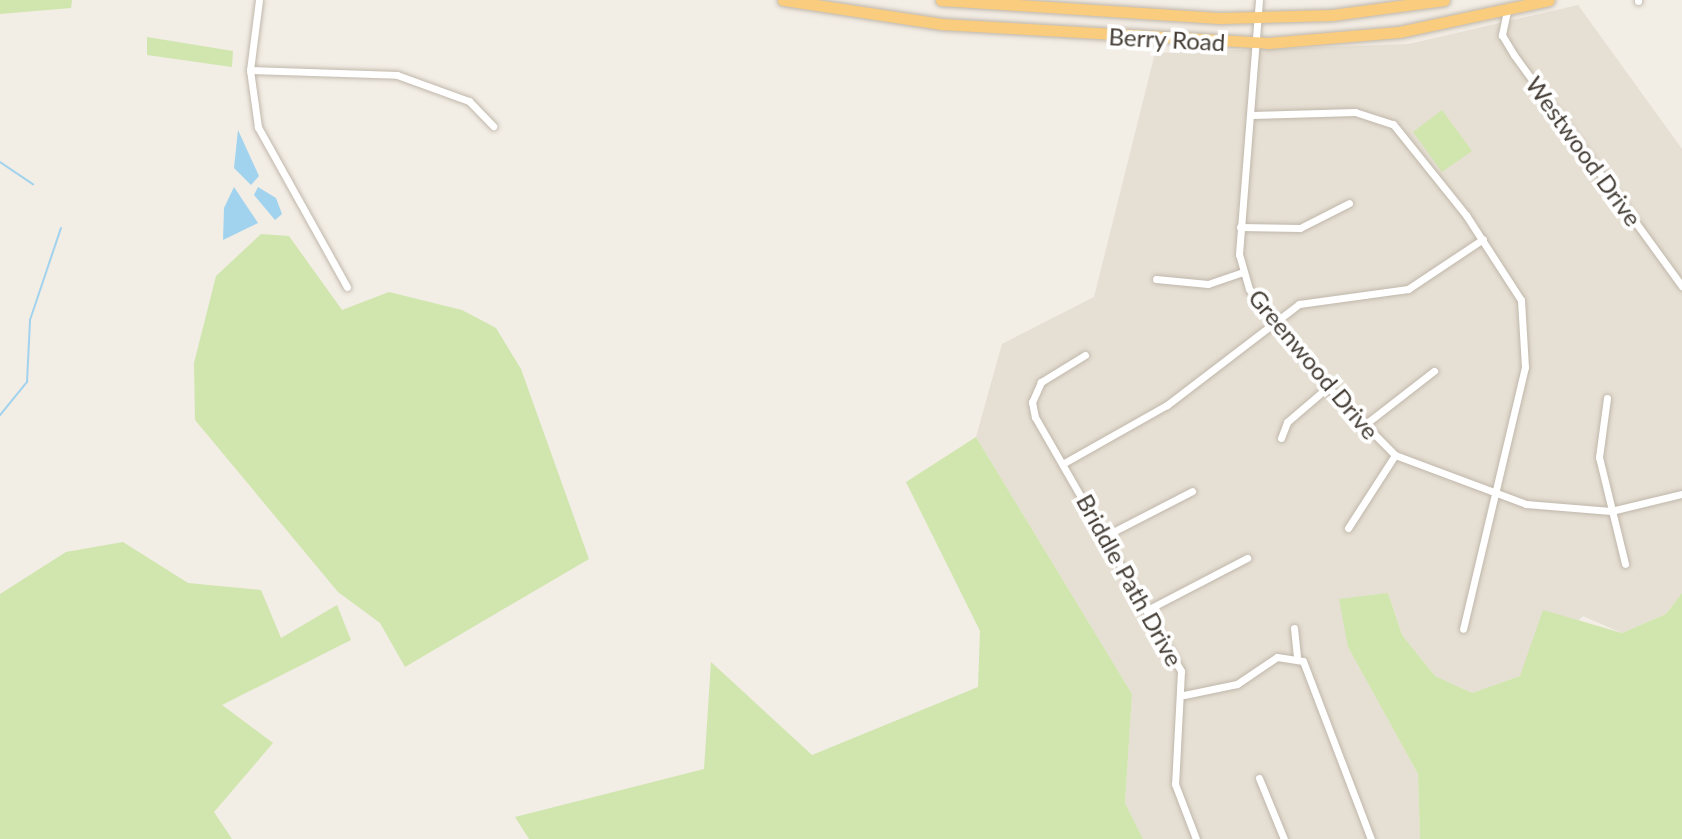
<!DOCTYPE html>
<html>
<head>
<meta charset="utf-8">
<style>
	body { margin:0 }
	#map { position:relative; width:1682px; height:839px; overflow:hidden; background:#f2ede5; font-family:Lato,sans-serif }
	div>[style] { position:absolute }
	.residential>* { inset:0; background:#e6dfd3 }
	.green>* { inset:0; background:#d0e6ae }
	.water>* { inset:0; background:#a2d3ee }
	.stream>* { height:2px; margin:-1px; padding:0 1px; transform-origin:1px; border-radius:1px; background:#a2d3ee }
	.roads { filter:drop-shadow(0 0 2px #c0b7ab) drop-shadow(0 0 2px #c0b7ab) }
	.minor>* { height:7px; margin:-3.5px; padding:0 3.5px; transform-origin:3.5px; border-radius:3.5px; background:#fff }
	.trunk>* { height:11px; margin:-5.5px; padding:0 5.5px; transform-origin:5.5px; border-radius:5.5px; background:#facc7e }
	span { translate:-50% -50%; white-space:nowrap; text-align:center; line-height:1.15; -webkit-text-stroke:8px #fff; paint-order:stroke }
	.street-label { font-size:24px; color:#443d35 }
</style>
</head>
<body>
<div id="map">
	<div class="residential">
		<div style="clip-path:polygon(1578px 5px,1682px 149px,1682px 593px,1666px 614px,1622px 633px,1583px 616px,1520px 676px,1472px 693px,1435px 676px,1402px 635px,1388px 593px,1348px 647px,1418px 774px,1420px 839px,1143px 839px,1125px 803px,1132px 694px,976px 437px,1002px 344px,1094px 297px,1155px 53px,1409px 44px)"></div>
	</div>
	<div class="green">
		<div style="clip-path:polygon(0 0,72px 0,71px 8px,0 14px)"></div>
		<div style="clip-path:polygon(147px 37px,233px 51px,232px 67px,147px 55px)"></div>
		<div style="clip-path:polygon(1442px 110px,1472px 151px,1442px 172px,1413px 132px)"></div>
		<div style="clip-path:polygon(261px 234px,289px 236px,342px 310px,389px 292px,462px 310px,496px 328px,521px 369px,589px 559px,405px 667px,380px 623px,338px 592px,195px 420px,194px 363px,216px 276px)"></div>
		<div style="clip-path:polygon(976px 437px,1132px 694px,1125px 803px,1143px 839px,529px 839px,515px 817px,704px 769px,711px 662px,812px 755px,978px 687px,980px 631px,906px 482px)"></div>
		<div style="clip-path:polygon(123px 542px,188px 583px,261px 590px,281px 638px,337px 605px,351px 640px,222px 705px,273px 743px,214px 812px,232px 839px,0 839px,0 594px,66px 552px)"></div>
		<div style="clip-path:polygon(1388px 593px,1402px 635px,1435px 676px,1472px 693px,1520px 676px,1543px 610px,1622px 633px,1666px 614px,1682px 593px,1682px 839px,1420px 839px,1418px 774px,1348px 647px,1339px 599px)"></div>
	</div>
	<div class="water">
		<div style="clip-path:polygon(238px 130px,259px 176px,251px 185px,234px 168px)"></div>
		<div style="clip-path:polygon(234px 187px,258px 223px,223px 240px,224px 208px)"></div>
		<div style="clip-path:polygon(258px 187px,276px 198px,282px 214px,275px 220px,254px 195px)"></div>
	</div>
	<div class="stream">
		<div style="left:0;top:162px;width:40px;rotate:34deg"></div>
		<div style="left:0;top:415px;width:43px;rotate:-50.7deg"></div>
		<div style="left:27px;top:382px;width:62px;rotate:-87.2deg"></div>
		<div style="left:30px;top:320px;width:97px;rotate:-71.4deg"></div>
	</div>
	<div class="roads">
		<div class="minor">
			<div style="left:259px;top:0;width:71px;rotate:97.3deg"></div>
			<div style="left:250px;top:70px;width:58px;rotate:82deg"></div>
			<div style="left:258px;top:127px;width:183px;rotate:60.9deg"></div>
			<div style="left:1259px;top:0;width:255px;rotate:94.5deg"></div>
			<div style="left:1239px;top:254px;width:36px;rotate:74deg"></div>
			<div style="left:1249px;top:289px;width:122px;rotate:51.3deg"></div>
			<div style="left:1325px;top:384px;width:100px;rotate:45.4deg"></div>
			<div style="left:1395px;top:455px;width:140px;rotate:20.5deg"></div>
			<div style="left:1526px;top:504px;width:85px;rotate:4.7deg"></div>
			<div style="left:1611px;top:511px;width:73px;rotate:-13.5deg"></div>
			<div style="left:1638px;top:0;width:1px;rotate:90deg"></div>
			<div style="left:1507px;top:11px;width:25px;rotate:102deg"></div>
			<div style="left:1502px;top:35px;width:23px;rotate:59deg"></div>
			<div style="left:1514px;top:55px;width:286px;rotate:54deg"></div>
			<div style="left:250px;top:70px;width:147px;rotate:1.9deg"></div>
			<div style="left:397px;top:75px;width:77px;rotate:19.9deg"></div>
			<div style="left:469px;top:101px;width:35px;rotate:46deg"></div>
			<div style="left:1252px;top:115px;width:103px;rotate:-1.7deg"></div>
			<div style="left:1355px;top:112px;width:40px;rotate:18deg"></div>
			<div style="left:1393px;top:124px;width:117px;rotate:51.3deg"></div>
			<div style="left:1466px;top:215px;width:101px;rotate:57.1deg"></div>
			<div style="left:1521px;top:300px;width:67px;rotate:86.6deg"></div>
			<div style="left:1525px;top:367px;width:269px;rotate:103.3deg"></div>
			<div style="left:1240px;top:227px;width:60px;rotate:1deg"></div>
			<div style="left:1300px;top:228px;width:55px;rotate:-27deg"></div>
			<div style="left:1156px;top:279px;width:52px;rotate:5.5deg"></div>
			<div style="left:1208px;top:284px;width:37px;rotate:-19deg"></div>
			<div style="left:1085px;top:355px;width:52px;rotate:148.5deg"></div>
			<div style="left:1041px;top:382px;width:22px;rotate:114deg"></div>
			<div style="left:1032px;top:402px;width:15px;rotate:79deg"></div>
			<div style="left:1035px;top:417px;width:293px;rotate:60.1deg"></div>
			<div style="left:1181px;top:671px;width:113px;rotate:93deg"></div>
			<div style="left:1175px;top:784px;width:59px;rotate:69.1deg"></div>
			<div style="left:1607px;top:398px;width:60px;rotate:97.7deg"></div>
			<div style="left:1599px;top:457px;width:110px;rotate:76.3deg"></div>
			<div style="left:1363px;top:426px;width:90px;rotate:-37.8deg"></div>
			<div style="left:1281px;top:438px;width:17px;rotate:-69deg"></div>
			<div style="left:1287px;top:422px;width:54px;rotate:-40.5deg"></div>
			<div style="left:1064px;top:463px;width:118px;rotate:-29.4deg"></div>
			<div style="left:1167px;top:405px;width:166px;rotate:-37.4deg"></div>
			<div style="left:1299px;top:304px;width:110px;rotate:-7.8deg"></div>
			<div style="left:1408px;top:289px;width:90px;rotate:-33.7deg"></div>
			<div style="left:1348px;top:528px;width:87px;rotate:-57.2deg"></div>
			<div style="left:1105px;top:536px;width:98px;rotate:-27.3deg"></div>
			<div style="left:1147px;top:610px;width:113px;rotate:-27.5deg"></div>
			<div style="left:1294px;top:628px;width:28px;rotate:84deg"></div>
			<div style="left:1184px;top:695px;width:54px;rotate:-11.7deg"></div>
			<div style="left:1237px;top:684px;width:48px;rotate:-34deg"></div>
			<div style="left:1277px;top:657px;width:26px;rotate:9deg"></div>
			<div style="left:1303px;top:661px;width:191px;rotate:69.1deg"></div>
			<div style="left:1259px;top:778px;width:66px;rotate:67.7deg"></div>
		</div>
		<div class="trunk">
			<div style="left:783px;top:0;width:160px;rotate:8.6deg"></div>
			<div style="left:941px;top:24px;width:328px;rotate:3.3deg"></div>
			<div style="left:1268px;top:43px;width:131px;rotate:-4.8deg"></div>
			<div style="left:1399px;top:32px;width:153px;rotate:-12deg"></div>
			<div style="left:941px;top:0;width:282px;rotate:3.7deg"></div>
			<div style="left:1222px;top:18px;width:110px;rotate:-1.6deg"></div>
			<div style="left:1332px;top:15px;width:113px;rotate:-7.6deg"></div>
		</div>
	</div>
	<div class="street-label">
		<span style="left:1167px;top:39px;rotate:3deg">Berry Road</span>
		<span style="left:1584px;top:151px;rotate:54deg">Westwood Drive</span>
		<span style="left:1314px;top:364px;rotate:50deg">Greenwood Drive</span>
		<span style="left:1130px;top:580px;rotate:61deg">Briddle Path Drive</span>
	</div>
</div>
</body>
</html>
